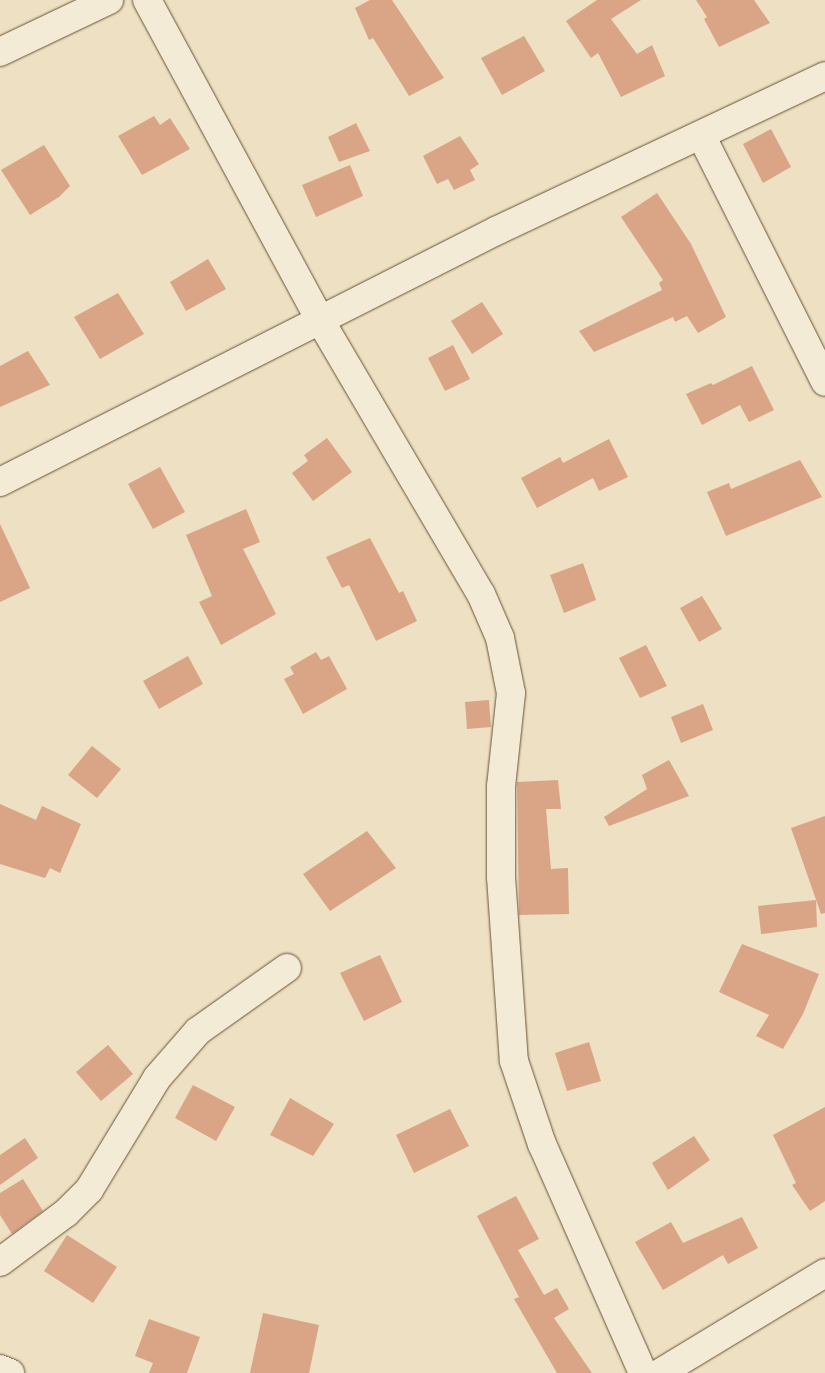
<!DOCTYPE html>
<html>
<head>
<meta charset="utf-8">
<style>
	body { margin:0 }
	#map { position:relative; width:825px; height:1373px; overflow:hidden; background:#eee0c2; font-family:"IM FELL English",serif }
	div>[style] { position:absolute }
	.building>* { inset:0; background:#daa486 }
	.roads { filter:drop-shadow(0 0 1px #685237) drop-shadow(0 0 1px #685237) }
	.minor>* { height:28px; margin:-14px; padding:0 14px; transform-origin:14px; border-radius:14px; background:#f4ebd7 }
	span { translate:-50% -50%; white-space:nowrap; text-align:center; line-height:1.15; -webkit-text-stroke:4px #f4ebd7; paint-order:stroke }
</style>
</head>
<body>
<div id="map">
	<div class="building">
		<div style="clip-path:polygon(370px 0,392px 0,444px 78px,409px 96px,373px 38px,369px 40px,355px 8px)"></div>
		<div style="clip-path:polygon(597px 0,641px 0,611px 19px,637px 54px,652px 45px,665px 76px,621px 97px,598px 53px,591px 58px,566px 21px)"></div>
		<div style="clip-path:polygon(696px 0,754px 0,770px 23px,719px 47px,704px 19px,707px 17px)"></div>
		<div style="clip-path:polygon(524px 36px,545px 71px,502px 95px,481px 58px)"></div>
		<div style="clip-path:polygon(154px 116px,160px 125px,170px 118px,190px 149px,142px 175px,118px 136px)"></div>
		<div style="clip-path:polygon(356px 123px,370px 151px,339px 162px,328px 137px)"></div>
		<div style="clip-path:polygon(771px 129px,791px 167px,763px 183px,743px 144px)"></div>
		<div style="clip-path:polygon(460px 136px,479px 164px,470px 170px,475px 180px,454px 190px,448px 179px,437px 184px,423px 156px)"></div>
		<div style="clip-path:polygon(44px 145px,70px 186px,59px 197px,30px 215px,1px 170px)"></div>
		<div style="clip-path:polygon(350px 165px,363px 196px,316px 217px,302px 185px)"></div>
		<div style="clip-path:polygon(657px 193px,691px 244px,726px 317px,698px 333px,687px 316px,675px 322px,673px 317px,594px 352px,579px 331px,662px 290px,659px 283px,663px 280px,621px 217px)"></div>
		<div style="clip-path:polygon(208px 259px,226px 289px,186px 311px,170px 282px)"></div>
		<div style="clip-path:polygon(118px 293px,144px 334px,100px 359px,74px 317px)"></div>
		<div style="clip-path:polygon(482px 302px,503px 334px,472px 354px,451px 321px)"></div>
		<div style="clip-path:polygon(453px 345px,470px 379px,445px 391px,428px 358px)"></div>
		<div style="clip-path:polygon(28px 351px,50px 385px,0 407px,0 366px)"></div>
		<div style="clip-path:polygon(752px 366px,774px 410px,749px 422px,740px 405px,702px 425px,686px 394px,711px 383px,713px 385px)"></div>
		<div style="clip-path:polygon(327px 438px,352px 472px,313px 501px,292px 473px,308px 461px,304px 455px)"></div>
		<div style="clip-path:polygon(609px 439px,628px 477px,599px 491px,593px 478px,537px 508px,521px 478px,560px 457px,563px 463px)"></div>
		<div style="clip-path:polygon(800px 460px,822px 497px,726px 536px,707px 492px,729px 483px,731px 489px)"></div>
		<div style="clip-path:polygon(160px 467px,185px 512px,153px 529px,128px 484px)"></div>
		<div style="clip-path:polygon(246px 509px,260px 542px,243px 549px,276px 614px,221px 645px,199px 602px,212px 596px,186px 535px)"></div>
		<div style="clip-path:polygon(0 524px,30px 588px,0 602px)"></div>
		<div style="clip-path:polygon(370px 538px,399px 593px,403px 591px,417px 621px,376px 641px,349px 585px,342px 588px,326px 557px)"></div>
		<div style="clip-path:polygon(583px 563px,596px 600px,564px 613px,550px 575px)"></div>
		<div style="clip-path:polygon(702px 596px,722px 629px,699px 642px,680px 608px)"></div>
		<div style="clip-path:polygon(646px 645px,667px 686px,640px 698px,619px 658px)"></div>
		<div style="clip-path:polygon(316px 652px,321px 660px,329px 656px,347px 689px,303px 714px,284px 679px,294px 674px,290px 667px)"></div>
		<div style="clip-path:polygon(188px 656px,203px 684px,159px 709px,143px 681px)"></div>
		<div style="clip-path:polygon(489px 700px,491px 727px,467px 729px,465px 702px)"></div>
		<div style="clip-path:polygon(703px 704px,713px 730px,681px 743px,671px 717px)"></div>
		<div style="clip-path:polygon(92px 746px,121px 769px,97px 798px,68px 775px)"></div>
		<div style="clip-path:polygon(669px 760px,689px 796px,609px 826px,604px 817px,647px 789px,642px 775px)"></div>
		<div style="clip-path:polygon(558px 780px,561px 809px,546px 809px,551px 869px,568px 868px,569px 914px,519px 915px,517px 782px)"></div>
		<div style="clip-path:polygon(0 804px,36px 820px,42px 806px,81px 824px,60px 873px,50px 868px,45px 878px,0 864px)"></div>
		<div style="clip-path:polygon(825px 816px,825px 913px,821px 914px,791px 828px)"></div>
		<div style="clip-path:polygon(367px 831px,396px 868px,330px 911px,303px 874px)"></div>
		<div style="clip-path:polygon(816px 900px,817px 927px,761px 934px,758px 906px)"></div>
		<div style="clip-path:polygon(742px 944px,819px 974px,803px 1014px,783px 1049px,756px 1036px,769px 1015px,719px 992px)"></div>
		<div style="clip-path:polygon(380px 955px,402px 1002px,364px 1021px,340px 973px)"></div>
		<div style="clip-path:polygon(589px 1042px,601px 1081px,567px 1091px,555px 1053px)"></div>
		<div style="clip-path:polygon(108px 1045px,133px 1074px,101px 1101px,76px 1072px)"></div>
		<div style="clip-path:polygon(193px 1085px,235px 1107px,216px 1141px,175px 1118px)"></div>
		<div style="clip-path:polygon(290px 1098px,334px 1124px,313px 1156px,270px 1135px)"></div>
		<div style="clip-path:polygon(825px 1107px,825px 1201px,810px 1211px,792px 1185px,796px 1183px,773px 1135px)"></div>
		<div style="clip-path:polygon(450px 1109px,469px 1146px,414px 1173px,396px 1135px)"></div>
		<div style="clip-path:polygon(694px 1136px,710px 1160px,668px 1190px,652px 1163px)"></div>
		<div style="clip-path:polygon(25px 1138px,38px 1158px,0 1185px,0 1155px)"></div>
		<div style="clip-path:polygon(23px 1179px,43px 1211px,12px 1234px,0 1215px,0 1193px)"></div>
		<div style="clip-path:polygon(516px 1196px,539px 1239px,518px 1250px,544px 1295px,557px 1288px,569px 1309px,554px 1318px,592px 1373px,557px 1373px,514px 1299px,519px 1297px,477px 1216px)"></div>
		<div style="clip-path:polygon(742px 1217px,758px 1248px,728px 1264px,723px 1255px,663px 1290px,635px 1242px,671px 1222px,683px 1243px)"></div>
		<div style="clip-path:polygon(67px 1235px,117px 1267px,93px 1303px,44px 1271px)"></div>
		<div style="clip-path:polygon(263px 1313px,319px 1325px,309px 1373px,250px 1373px)"></div>
		<div style="clip-path:polygon(149px 1319px,200px 1337px,187px 1373px,149px 1373px,153px 1363px,135px 1356px)"></div>
	</div>
	<div class="roads">
		<div class="minor">
			<div style="left:147px;top:0;width:364px;rotate:61.6deg"></div>
			<div style="left:320px;top:320px;width:318px;rotate:59.6deg"></div>
			<div style="left:481px;top:594px;width:48px;rotate:66.6deg"></div>
			<div style="left:500px;top:638px;width:56px;rotate:78.7deg"></div>
			<div style="left:511px;top:693px;width:95px;rotate:96.1deg"></div>
			<div style="left:501px;top:787px;width:90px;rotate:90deg"></div>
			<div style="left:501px;top:877px;width:184px;rotate:86deg"></div>
			<div style="left:514px;top:1061px;width:88px;rotate:71.4deg"></div>
			<div style="left:542px;top:1144px;width:250px;rotate:66.2deg"></div>
			<div style="left:0;top:52px;width:121px;rotate:-25.5deg"></div>
			<div style="left:702px;top:137px;width:274px;rotate:63.3deg"></div>
			<div style="left:0;top:482px;width:558px;rotate:-26.84deg"></div>
			<div style="left:498px;top:230px;width:361px;rotate:-25.2deg"></div>
			<div style="left:0;top:1262px;width:82px;rotate:-36.6deg"></div>
			<div style="left:66px;top:1213px;width:33px;rotate:-45deg"></div>
			<div style="left:89px;top:1190px;width:131px;rotate:-58.7deg"></div>
			<div style="left:157px;top:1078px;width:62px;rotate:-48.9deg"></div>
			<div style="left:198px;top:1031px;width:109px;rotate:-35.3deg"></div>
			<div style="left:0;top:1369px;width:11px;rotate:22deg"></div>
			<div style="left:660px;top:1373px;width:193px;rotate:-31.2deg"></div>
		</div>
	</div>
</div>
</body>
</html>
